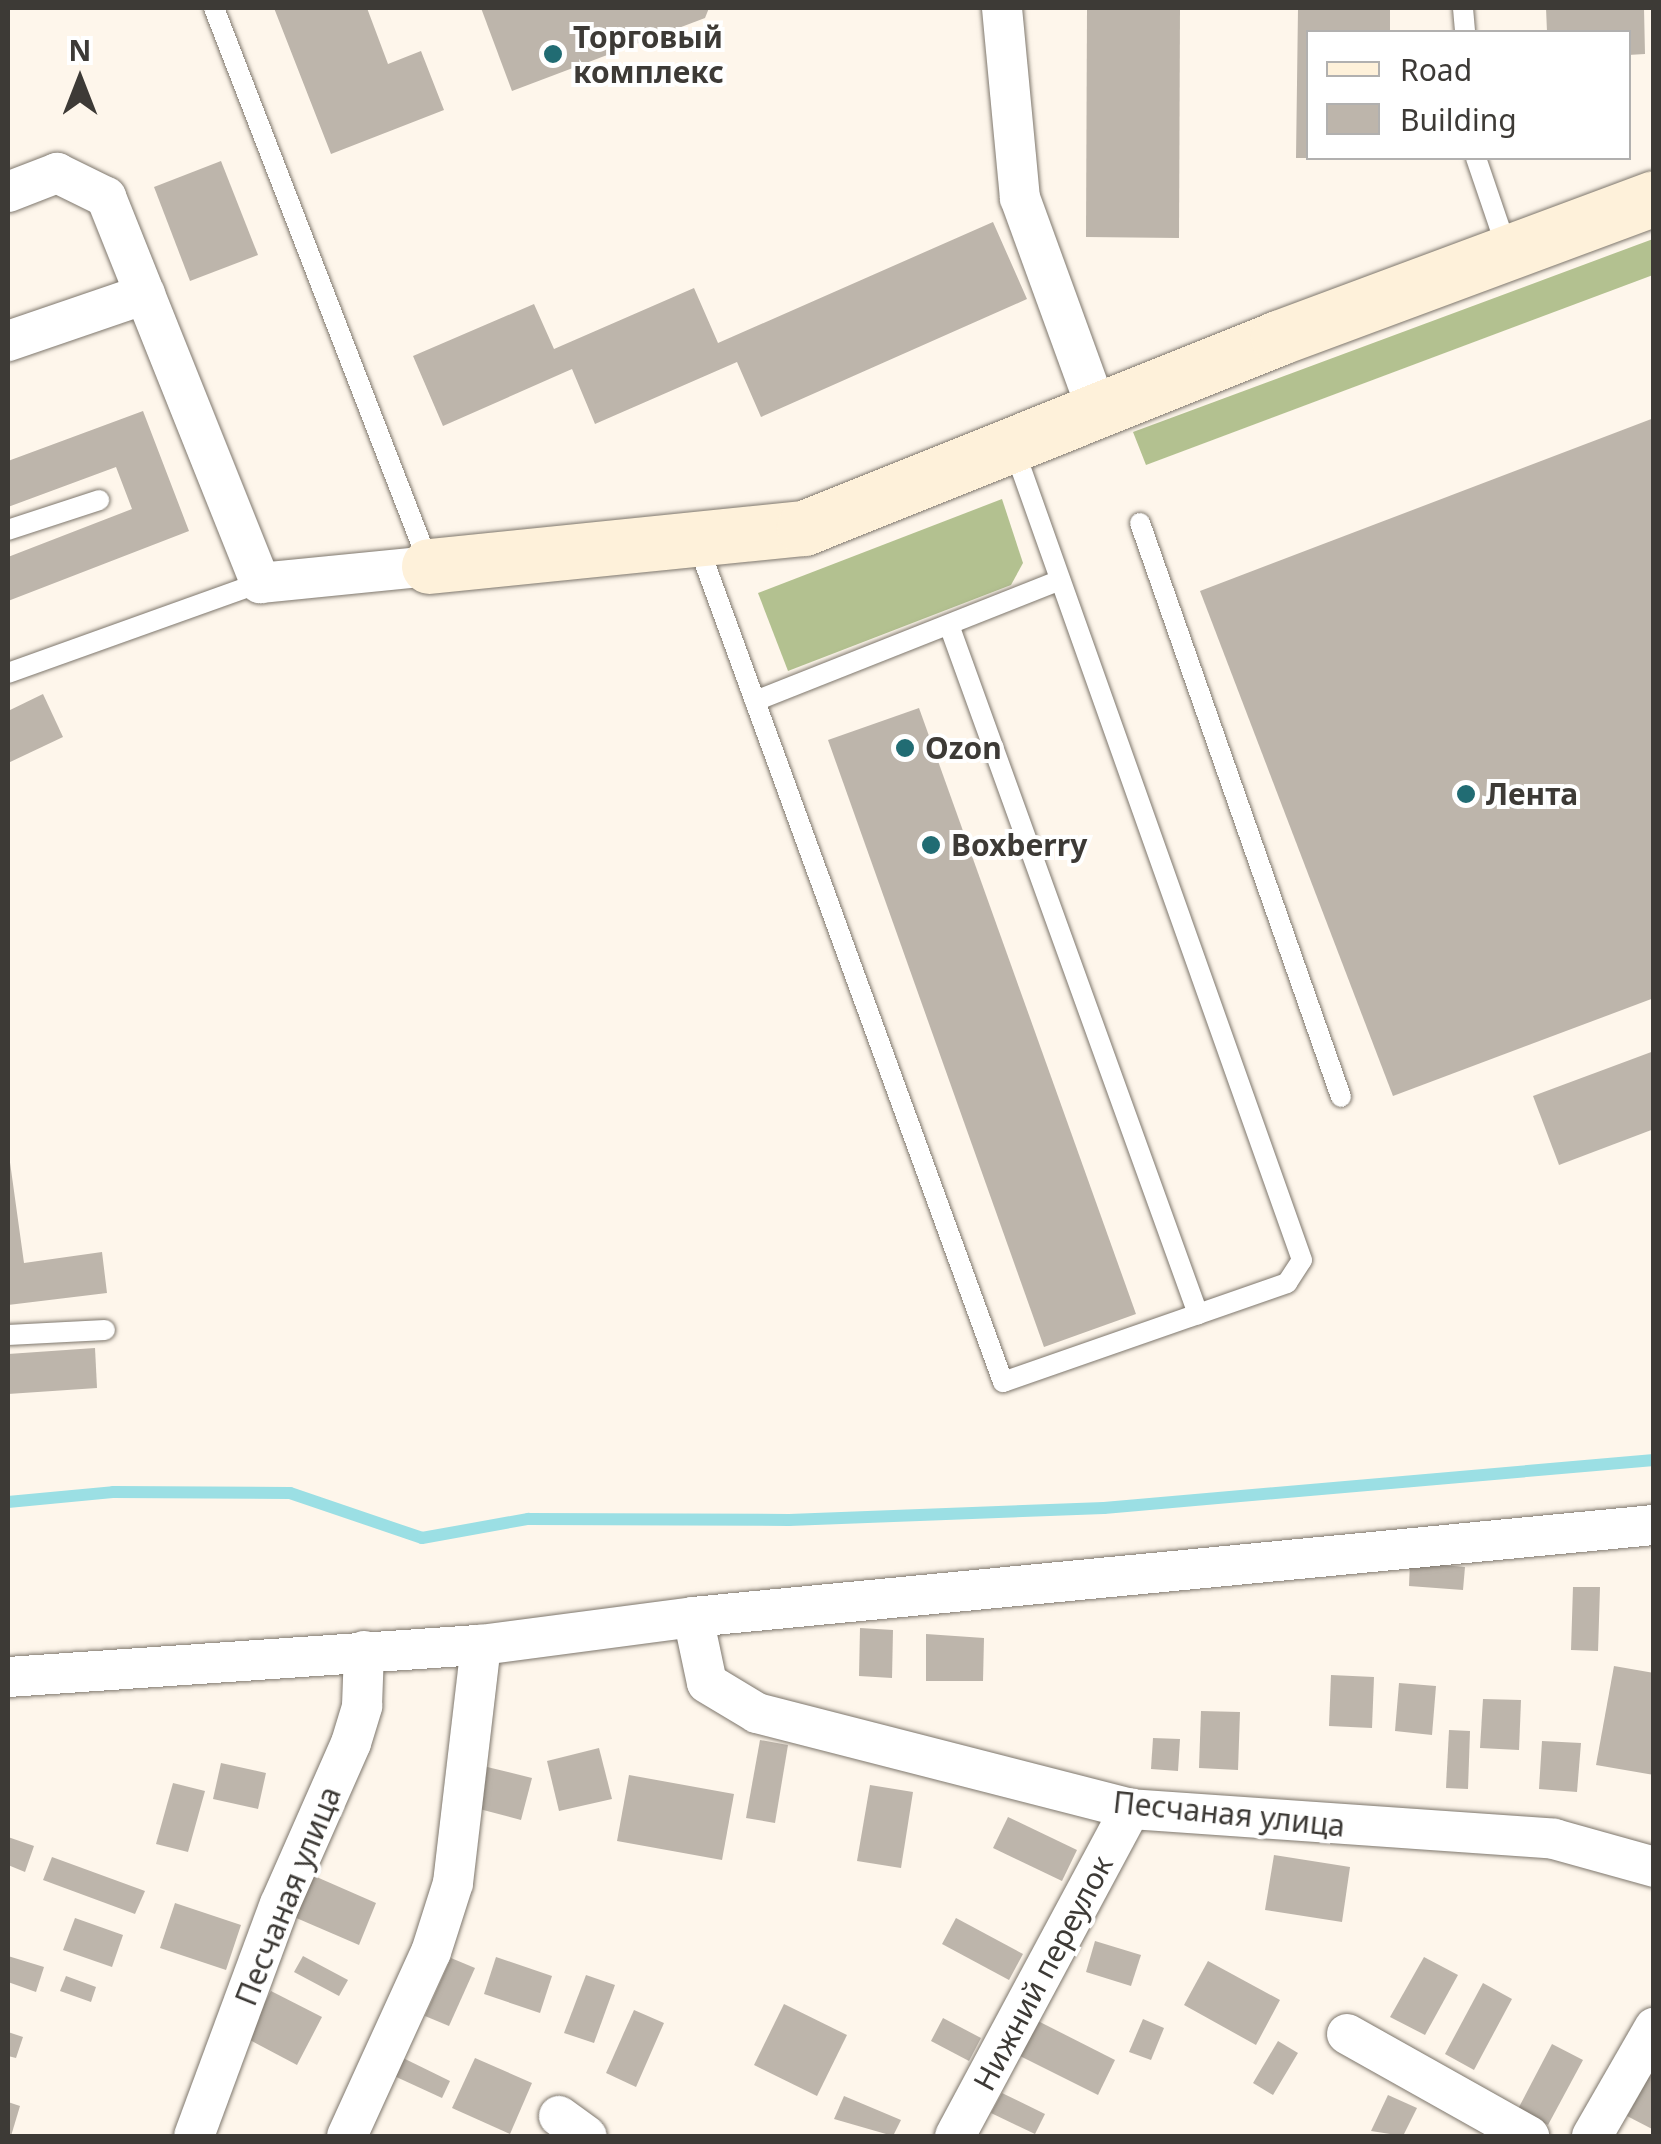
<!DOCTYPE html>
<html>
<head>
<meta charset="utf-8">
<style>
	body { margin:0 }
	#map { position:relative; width:1661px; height:2144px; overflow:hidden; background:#fef6eb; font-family:"Noto Sans",sans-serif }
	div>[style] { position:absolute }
	.forest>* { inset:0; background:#b3c190 }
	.stream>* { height:12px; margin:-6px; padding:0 6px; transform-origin:6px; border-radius:6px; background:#9bdfe4 }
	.building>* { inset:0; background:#bdb5ab }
	.roads { filter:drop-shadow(0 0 2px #7e776d) drop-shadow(0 0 2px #7e776d) }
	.lane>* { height:20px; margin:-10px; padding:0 10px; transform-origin:10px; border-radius:10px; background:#fff }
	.street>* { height:40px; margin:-20px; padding:0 20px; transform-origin:20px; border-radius:20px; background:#fff }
	.secondary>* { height:55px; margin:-27.5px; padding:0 27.5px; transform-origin:27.5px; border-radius:27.5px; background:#fef1da }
	.dots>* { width:28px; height:28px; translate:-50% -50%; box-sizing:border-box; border:5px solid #fff; border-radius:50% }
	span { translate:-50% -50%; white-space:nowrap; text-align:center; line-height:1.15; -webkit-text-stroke:8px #fff; paint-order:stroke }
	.poi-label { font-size:30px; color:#3d3a36; font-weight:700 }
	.left { translate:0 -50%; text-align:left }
	.street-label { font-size:30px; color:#3d3a36 }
	.frame { position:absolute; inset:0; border:10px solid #3d3a36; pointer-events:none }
	.legend { position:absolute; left:1306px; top:30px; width:325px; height:130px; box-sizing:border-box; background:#fff; border:2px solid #b1b0af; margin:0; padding:12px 18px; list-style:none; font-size:30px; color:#3d3a36 }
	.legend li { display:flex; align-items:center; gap:20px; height:50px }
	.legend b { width:50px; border:2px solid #b1b0af }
	.north { position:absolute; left:30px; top:30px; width:100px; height:100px; -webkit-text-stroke:8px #fff; paint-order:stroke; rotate:0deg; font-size:28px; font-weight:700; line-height:40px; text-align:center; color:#3d3a36 }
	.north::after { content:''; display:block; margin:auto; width:35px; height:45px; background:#3d3a36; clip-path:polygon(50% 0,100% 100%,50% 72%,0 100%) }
</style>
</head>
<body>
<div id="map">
	<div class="forest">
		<div style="clip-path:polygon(1653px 239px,1653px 275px,1146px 465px,1133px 432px)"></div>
		<div style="clip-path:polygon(1002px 499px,1023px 563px,1011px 585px,788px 671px,758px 593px)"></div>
	</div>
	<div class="stream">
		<div style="left:8px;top:1502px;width:105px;rotate:-5.4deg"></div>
		<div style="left:113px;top:1492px;width:177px;rotate:0.3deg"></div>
		<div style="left:290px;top:1493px;width:139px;rotate:18.8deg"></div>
		<div style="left:422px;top:1538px;width:108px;rotate:-10.2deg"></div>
		<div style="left:528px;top:1519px;width:261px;rotate:0.2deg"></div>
		<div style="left:789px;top:1520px;width:315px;rotate:-2.2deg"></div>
		<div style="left:1104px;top:1508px;width:552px;rotate:-4.99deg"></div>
	</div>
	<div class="building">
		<div style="clip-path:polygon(274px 8px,367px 8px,388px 64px,421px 51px,444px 110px,331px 154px)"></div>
		<div style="clip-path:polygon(481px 8px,709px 8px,705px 18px,512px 91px)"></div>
		<div style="clip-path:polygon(1087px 8px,1180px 8px,1179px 238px,1086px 237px)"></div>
		<div style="clip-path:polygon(1298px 8px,1390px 8px,1390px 32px,1308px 32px,1308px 158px,1296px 158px)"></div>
		<div style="clip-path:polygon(1546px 8px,1644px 8px,1645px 54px,1628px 55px,1628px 32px,1547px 32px)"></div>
		<div style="clip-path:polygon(221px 161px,258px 255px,190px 281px,154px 187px)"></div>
		<div style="clip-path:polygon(993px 222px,1027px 299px,761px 417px,737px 362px,595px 424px,572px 369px,443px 426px,413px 356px,534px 304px,554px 349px,694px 288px,718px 343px)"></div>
		<div style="clip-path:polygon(143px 411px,189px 531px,8px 601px,8px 557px,132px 509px,116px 467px,8px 507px,8px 461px)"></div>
		<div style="clip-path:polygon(1654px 418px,1654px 998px,1393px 1096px,1200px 591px)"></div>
		<div style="clip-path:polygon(43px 694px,63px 737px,8px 763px,8px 711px)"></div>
		<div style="clip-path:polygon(919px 708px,1136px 1314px,1044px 1347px,828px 740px)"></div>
		<div style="clip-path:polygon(1654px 1051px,1654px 1129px,1559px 1165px,1533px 1096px)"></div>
		<div style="clip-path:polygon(8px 1148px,24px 1263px,102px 1252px,107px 1293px,8px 1305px)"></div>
		<div style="clip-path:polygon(95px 1348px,97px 1388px,8px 1394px,8px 1354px)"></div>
		<div style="clip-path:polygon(1410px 1562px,1465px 1567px,1463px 1590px,1409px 1586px)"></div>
		<div style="clip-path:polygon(1573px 1587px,1600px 1587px,1598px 1651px,1571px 1650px)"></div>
		<div style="clip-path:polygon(860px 1628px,893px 1630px,892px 1678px,859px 1676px)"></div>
		<div style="clip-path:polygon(926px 1634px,984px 1638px,983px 1681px,926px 1681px)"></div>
		<div style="clip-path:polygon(1614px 1666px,1654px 1673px,1654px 1775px,1596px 1765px)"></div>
		<div style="clip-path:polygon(1331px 1675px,1374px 1677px,1372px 1728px,1329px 1726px)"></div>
		<div style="clip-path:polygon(1399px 1683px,1436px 1686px,1432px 1735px,1395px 1731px)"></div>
		<div style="clip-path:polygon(1483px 1699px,1521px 1700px,1519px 1750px,1480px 1748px)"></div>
		<div style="clip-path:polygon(1201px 1711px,1240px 1712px,1238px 1770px,1199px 1768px)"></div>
		<div style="clip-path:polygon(1449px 1730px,1470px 1731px,1468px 1789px,1446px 1788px)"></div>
		<div style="clip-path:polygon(1153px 1738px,1180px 1739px,1178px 1771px,1151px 1769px)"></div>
		<div style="clip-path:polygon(760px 1740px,788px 1745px,775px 1823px,746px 1818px)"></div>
		<div style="clip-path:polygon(1542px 1741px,1581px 1743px,1577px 1792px,1539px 1789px)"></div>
		<div style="clip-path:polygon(599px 1748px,612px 1799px,559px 1811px,547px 1761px)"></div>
		<div style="clip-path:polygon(221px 1763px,266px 1773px,258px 1809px,213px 1799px)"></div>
		<div style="clip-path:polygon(479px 1765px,532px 1778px,521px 1820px,468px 1806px)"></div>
		<div style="clip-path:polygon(629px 1775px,734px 1794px,722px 1860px,617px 1841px)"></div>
		<div style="clip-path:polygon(173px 1783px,205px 1791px,188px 1852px,156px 1844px)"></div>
		<div style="clip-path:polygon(870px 1785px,913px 1792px,901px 1868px,857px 1861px)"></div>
		<div style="clip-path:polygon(1008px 1817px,1077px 1850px,1062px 1881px,993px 1848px)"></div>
		<div style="clip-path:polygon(8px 1837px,34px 1846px,25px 1872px,8px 1865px)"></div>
		<div style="clip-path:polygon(1274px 1855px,1350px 1867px,1342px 1922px,1265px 1910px)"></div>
		<div style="clip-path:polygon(52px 1857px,145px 1891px,135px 1914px,43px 1880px)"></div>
		<div style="clip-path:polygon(312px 1875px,376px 1903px,359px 1945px,294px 1917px)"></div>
		<div style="clip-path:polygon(175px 1903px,241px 1925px,226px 1970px,160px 1948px)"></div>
		<div style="clip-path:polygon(75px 1918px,123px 1935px,112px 1967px,63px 1950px)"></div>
		<div style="clip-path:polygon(956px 1918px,1023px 1954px,1009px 1980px,942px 1944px)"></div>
		<div style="clip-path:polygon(1095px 1941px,1141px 1955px,1131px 1986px,1086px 1972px)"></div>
		<div style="clip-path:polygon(8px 1956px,44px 1967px,36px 1992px,8px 1982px)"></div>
		<div style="clip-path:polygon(303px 1956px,348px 1980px,339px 1996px,294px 1972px)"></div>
		<div style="clip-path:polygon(496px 1957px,552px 1976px,540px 2013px,484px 1994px)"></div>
		<div style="clip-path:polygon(1424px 1957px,1458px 1975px,1425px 2035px,1390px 2017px)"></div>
		<div style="clip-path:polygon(451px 1958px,475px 1968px,449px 2026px,425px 2016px)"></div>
		<div style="clip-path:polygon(1208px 1961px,1280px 2000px,1256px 2045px,1184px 2005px)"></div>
		<div style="clip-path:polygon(586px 1975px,615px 1985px,594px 2043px,564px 2033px)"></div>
		<div style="clip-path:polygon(66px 1976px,96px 1987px,91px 2002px,60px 1991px)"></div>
		<div style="clip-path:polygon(1483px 1983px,1512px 1999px,1474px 2070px,1445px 2054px)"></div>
		<div style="clip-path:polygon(271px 1991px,322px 2017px,297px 2065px,246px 2038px)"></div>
		<div style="clip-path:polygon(784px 2004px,847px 2035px,817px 2096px,754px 2065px)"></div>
		<div style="clip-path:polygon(634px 2010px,664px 2023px,636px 2087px,606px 2073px)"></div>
		<div style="clip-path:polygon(943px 2018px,981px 2038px,969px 2061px,931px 2041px)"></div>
		<div style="clip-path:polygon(1143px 2019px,1164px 2028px,1151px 2060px,1129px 2052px)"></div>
		<div style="clip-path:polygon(1038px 2021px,1115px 2060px,1098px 2095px,1020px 2056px)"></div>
		<div style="clip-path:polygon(8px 2032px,23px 2037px,16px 2058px,8px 2056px)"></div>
		<div style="clip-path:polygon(1278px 2041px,1298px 2053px,1273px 2095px,1253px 2083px)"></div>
		<div style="clip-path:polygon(1552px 2044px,1583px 2060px,1548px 2125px,1518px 2109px)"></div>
		<div style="clip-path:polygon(401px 2057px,450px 2081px,442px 2098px,392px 2075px)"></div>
		<div style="clip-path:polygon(475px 2058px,532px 2083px,510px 2134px,452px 2108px)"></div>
		<div style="clip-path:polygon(1654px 2068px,1654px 2130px,1627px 2116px)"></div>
		<div style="clip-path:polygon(1002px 2093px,1045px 2114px,1035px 2134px,991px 2113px)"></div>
		<div style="clip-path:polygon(1388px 2095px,1417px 2108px,1403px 2136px,1371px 2131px)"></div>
		<div style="clip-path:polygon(844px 2096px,901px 2120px,893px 2136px,834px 2119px)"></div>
		<div style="clip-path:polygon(8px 2102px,20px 2106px,11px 2136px,8px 2136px)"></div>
	</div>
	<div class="roads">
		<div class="lane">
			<div style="left:214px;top:8px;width:596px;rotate:68.86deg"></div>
			<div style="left:1463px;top:8px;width:24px;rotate:85deg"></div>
			<div style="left:1476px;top:158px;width:96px;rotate:71.2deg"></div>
			<div style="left:1140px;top:523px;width:608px;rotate:70.7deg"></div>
			<div style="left:8px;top:530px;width:96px;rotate:-18.2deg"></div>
			<div style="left:697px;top:542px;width:894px;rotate:69.98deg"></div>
			<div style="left:1003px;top:1382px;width:301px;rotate:-19.2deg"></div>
			<div style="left:1287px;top:1283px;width:27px;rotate:-57deg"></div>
			<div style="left:1302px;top:1260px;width:864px;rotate:-109.55deg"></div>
			<div style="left:949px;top:625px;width:733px;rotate:70.13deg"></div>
			<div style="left:8px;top:673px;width:268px;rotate:-19.7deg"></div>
			<div style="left:755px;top:701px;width:328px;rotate:-21.6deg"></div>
			<div style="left:8px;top:1335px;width:97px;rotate:-3deg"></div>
		</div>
		<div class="street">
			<div style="left:1002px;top:8px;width:191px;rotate:84.6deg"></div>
			<div style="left:1020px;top:198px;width:225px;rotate:70deg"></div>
			<div style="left:8px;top:192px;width:53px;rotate:-21.2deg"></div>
			<div style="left:57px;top:173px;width:55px;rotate:26.1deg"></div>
			<div style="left:106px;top:197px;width:416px;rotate:68.2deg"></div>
			<div style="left:260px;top:583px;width:170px;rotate:-5.7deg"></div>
			<div style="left:8px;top:341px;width:145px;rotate:-18.9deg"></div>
			<div style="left:693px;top:1617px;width:67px;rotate:78deg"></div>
			<div style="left:707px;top:1683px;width:58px;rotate:31deg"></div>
			<div style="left:757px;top:1713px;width:385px;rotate:14.4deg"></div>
			<div style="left:1130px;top:1809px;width:425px;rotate:4deg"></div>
			<div style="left:1554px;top:1839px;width:104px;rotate:15.6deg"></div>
			<div style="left:8px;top:1677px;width:474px;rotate:-3.9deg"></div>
			<div style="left:481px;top:1645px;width:214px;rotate:-7.5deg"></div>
			<div style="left:693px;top:1617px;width:965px;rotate:-5.47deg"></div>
			<div style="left:1347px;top:2034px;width:209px;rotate:29.3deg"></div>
			<div style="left:559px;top:2116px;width:34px;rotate:36deg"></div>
			<div style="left:194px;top:2136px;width:247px;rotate:-69.7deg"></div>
			<div style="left:280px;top:1904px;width:176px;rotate:-66.2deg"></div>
			<div style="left:351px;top:1743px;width:39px;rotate:-73deg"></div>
			<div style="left:362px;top:1706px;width:55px;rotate:-87.9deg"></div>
			<div style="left:347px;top:2136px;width:202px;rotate:-65.5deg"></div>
			<div style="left:431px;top:1952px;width:72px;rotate:-72.3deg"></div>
			<div style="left:453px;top:1883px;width:240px;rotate:-83.3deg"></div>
			<div style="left:955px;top:2136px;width:371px;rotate:-61.8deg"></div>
			<div style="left:1592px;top:2136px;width:125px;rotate:-60.1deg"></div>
		</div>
		<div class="secondary">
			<div style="left:429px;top:566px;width:377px;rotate:-5.8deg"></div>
			<div style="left:804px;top:528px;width:511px;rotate:-21.84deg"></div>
			<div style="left:1278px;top:338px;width:401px;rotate:-20.4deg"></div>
		</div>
	</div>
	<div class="dots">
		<div style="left:553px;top:54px;background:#216c73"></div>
		<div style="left:905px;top:748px;background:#216c73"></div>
		<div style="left:1466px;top:794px;background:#216c73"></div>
		<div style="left:931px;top:845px;background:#216c73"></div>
	</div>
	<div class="poi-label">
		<span class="left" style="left:573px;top:54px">Торговый<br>комплекс</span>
		<span class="left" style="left:925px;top:748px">Ozon</span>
		<span class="left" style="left:1486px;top:794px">Лента</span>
		<span class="left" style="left:951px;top:845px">Boxberry</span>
	</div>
	<div class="street-label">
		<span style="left:1229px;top:1814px;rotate:6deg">Песчаная улица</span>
		<span style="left:288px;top:1896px;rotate:-68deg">Песчаная улица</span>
		<span style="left:1043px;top:1973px;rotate:-62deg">Нижний переулок</span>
	</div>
	<div class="frame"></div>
	<ul class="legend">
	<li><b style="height:12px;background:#fef1da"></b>Road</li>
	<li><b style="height:28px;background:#bdb5ab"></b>Building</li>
	</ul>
	<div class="north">N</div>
</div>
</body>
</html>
